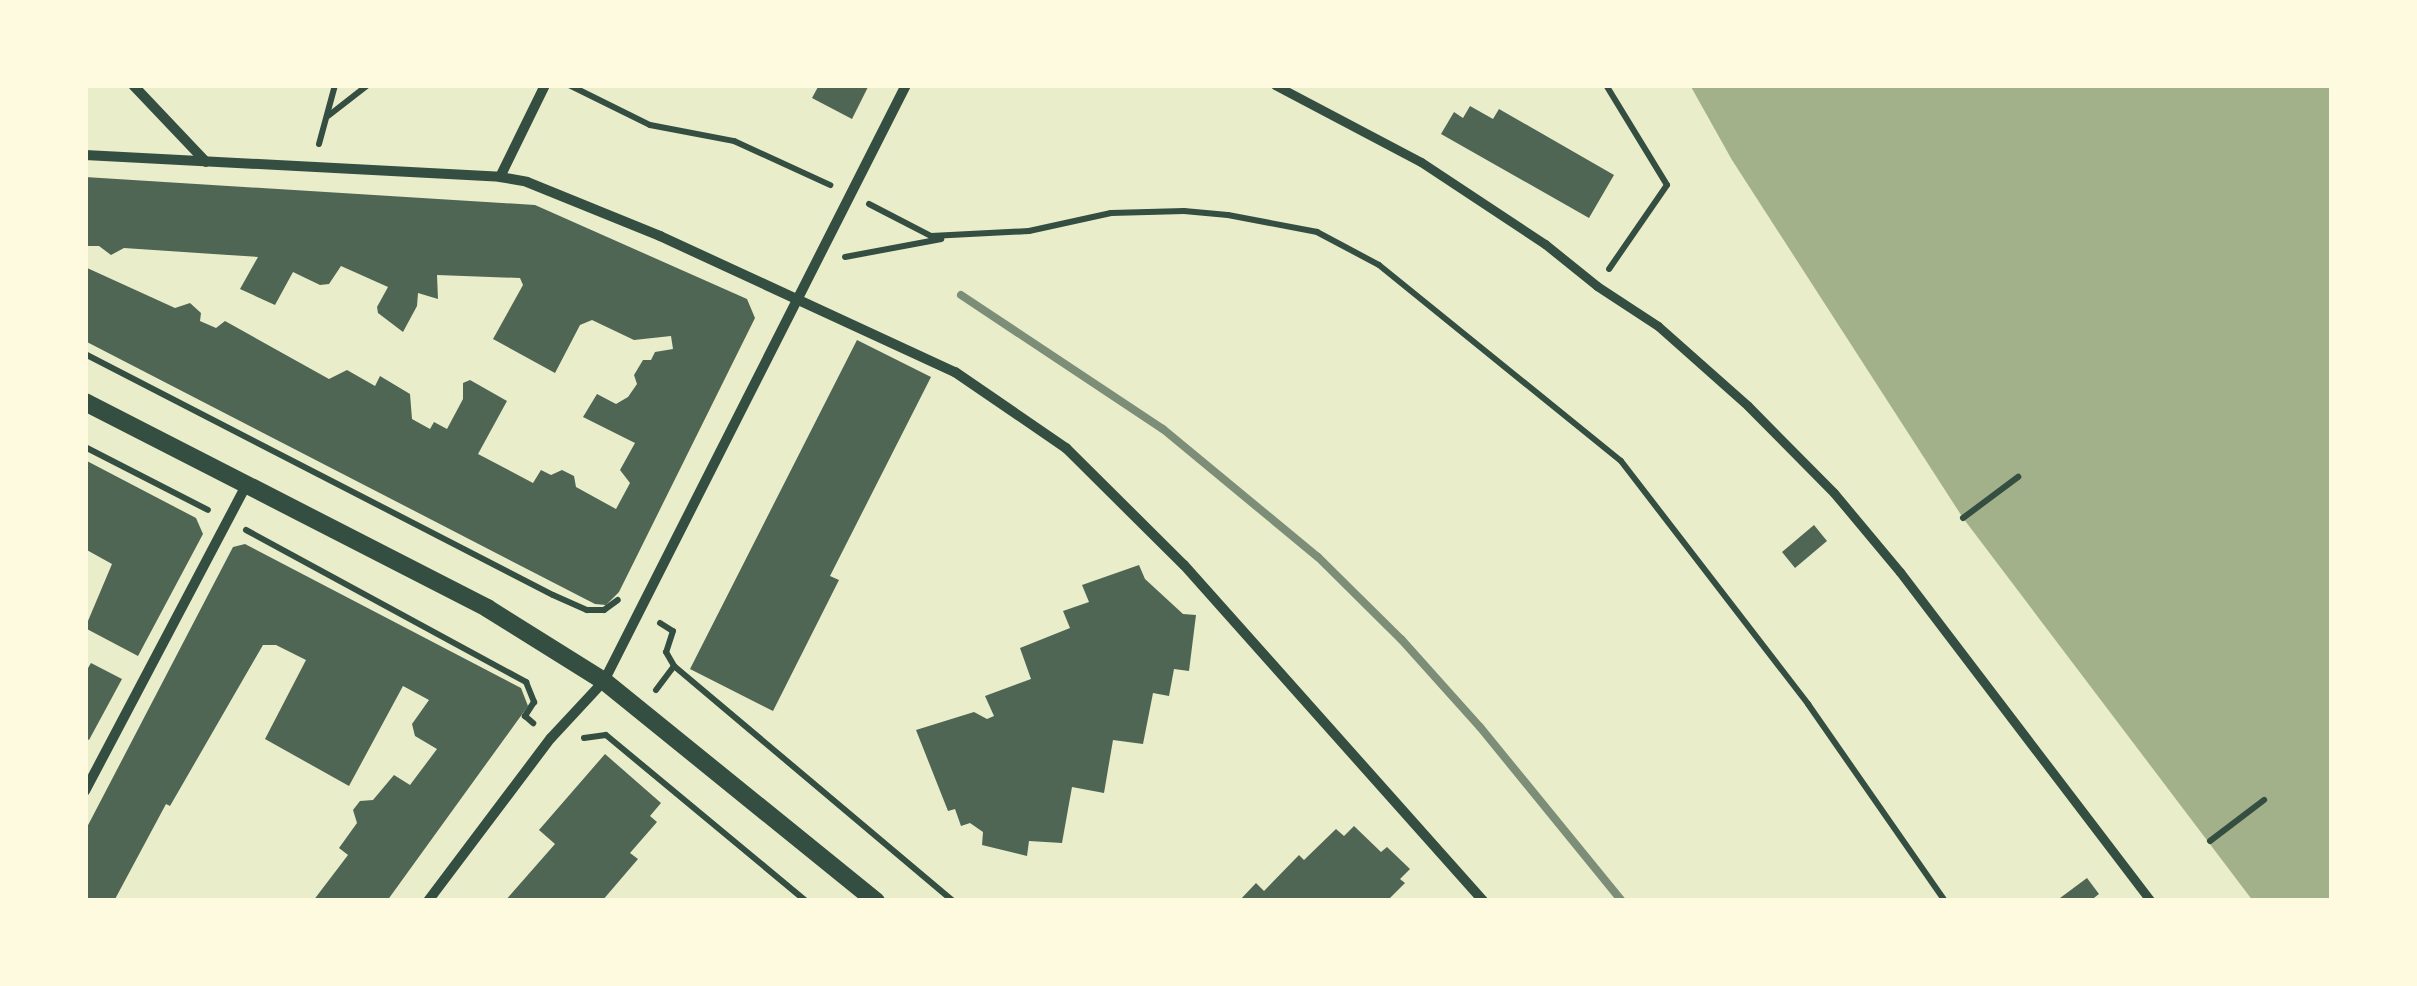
<!DOCTYPE html>
<html>
<head>
<meta charset="utf-8">
<style>
	body { margin:0 }
	#map { position:relative; width:2417px; height:986px; overflow:hidden; background:#e9edc9; font-family:Cabin,sans-serif }
	div>[style] { position:absolute }
	.water>* { inset:0; background:#a3b18a }
	.building>* { inset:0; background:#4f6655 }
	.path>* { height:6px; margin:-3px; padding:0 3px; transform-origin:3px; border-radius:3px; background:#344e41 }
	.pedestrian>* { height:9px; margin:-4.5px; padding:0 4.5px; transform-origin:4.5px; border-radius:4.5px; background:#344e41 }
	.minor>* { height:10px; margin:-5px; padding:0 5px; transform-origin:5px; border-radius:5px; background:#344e41 }
	.tertiary>* { height:18px; margin:-9px; padding:0 9px; transform-origin:9px; border-radius:9px; background:#344e41 }
	.rail>* { height:8px; margin:-4px; padding:0 4px; transform-origin:4px; border-radius:4px; background:#7c8e77 }
	span { translate:-50% -50%; white-space:nowrap; text-align:center; line-height:1.15; -webkit-text-stroke:10px #fefae0; paint-order:stroke }
	.frame { position:absolute; inset:0; border:88px solid #fefae0; pointer-events:none }
</style>
</head>
<body>
<div id="map">
	<div class="water">
		<div style="clip-path:polygon(1690px 85px,2332px 85px,2332px 901px,2253px 901px,1963px 518px,1732px 160px)"></div>
	</div>
	<div class="building">
		<div style="clip-path:polygon(819px 85px,869px 85px,852px 119px,812px 98px)"></div>
		<div style="clip-path:polygon(1470px 106px,1493px 119px,1499px 109px,1614px 175px,1589px 218px,1441px 134px,1454px 112px,1463px 118px)"></div>
		<div style="clip-path:polygon(85px 177px,535px 205px,747px 299px,755px 318px,619px 592px,606px 605px,595px 604px,85px 341px,85px 267px,175px 308px,190px 303px,201px 313px,200px 321px,216px 328px,225px 321px,329px 379px,347px 370px,375px 386px,380px 376px,410px 394px,412px 419px,430px 429px,434px 422px,447px 429px,463px 399px,463px 383px,470px 380px,507px 401px,478px 454px,533px 483px,541px 470px,551px 475px,562px 470px,574px 476px,576px 487px,616px 509px,630px 483px,620px 470px,635px 443px,583px 417px,597px 394px,616px 404px,628px 397px,637px 384px,634px 375px,643px 360px,651px 360px,655px 352px,673px 349px,671px 336px,634px 340px,592px 320px,580px 325px,555px 373px,493px 339px,523px 285px,520px 278px,437px 275px,438px 299px,418px 293px,417px 306px,403px 332px,378px 313px,377px 307px,388px 287px,341px 266px,329px 284px,320px 285px,293px 272px,275px 305px,240px 289px,258px 257px,124px 248px,111px 255px,99px 246px,85px 246px)"></div>
		<div style="clip-path:polygon(857px 340px,931px 377px,830px 576px,839px 580px,773px 711px,690px 669px)"></div>
		<div style="clip-path:polygon(85px 460px,196px 518px,203px 534px,138px 656px,85px 628px,112px 564px,85px 549px)"></div>
		<div style="clip-path:polygon(1814px 525px,1827px 541px,1795px 568px,1782px 552px)"></div>
		<div style="clip-path:polygon(245px 544px,521px 688px,528px 706px,387px 901px,313px 901px,348px 855px,339px 848px,357px 823px,353px 810px,360px 801px,373px 800px,394px 775px,410px 785px,437px 749px,415px 736px,412px 724px,429px 700px,403px 686px,349px 786px,265px 739px,306px 660px,276px 645px,263px 645px,170px 806px,166px 804px,114px 901px,85px 901px,85px 831px,233px 547px)"></div>
		<div style="clip-path:polygon(1139px 565px,1145px 579px,1183px 614px,1196px 615px,1189px 671px,1174px 669px,1169px 696px,1153px 693px,1143px 744px,1113px 740px,1104px 793px,1072px 787px,1062px 843px,1029px 841px,1027px 856px,982px 845px,983px 832px,970px 823px,961px 826px,955px 809px,948px 811px,916px 730px,974px 712px,987px 719px,994px 716px,985px 696px,1031px 679px,1020px 648px,1070px 628px,1063px 611px,1089px 602px,1082px 585px)"></div>
		<div style="clip-path:polygon(91px 663px,122px 679px,89px 740px,85px 738px,85px 673px)"></div>
		<div style="clip-path:polygon(605px 754px,661px 803px,650px 816px,657px 822px,630px 853px,638px 859px,602px 901px,505px 901px,555px 844px,539px 830px)"></div>
		<div style="clip-path:polygon(1354px 826px,1381px 852px,1387px 847px,1410px 869px,1400px 879px,1405px 883px,1387px 901px,1239px 901px,1256px 883px,1264px 891px,1299px 855px,1304px 860px,1336px 829px,1344px 836px)"></div>
		<div style="clip-path:polygon(2087px 878px,2099px 894px,2090px 901px,2056px 901px)"></div>
	</div>
	<div class="path">
		<div style="left:569px;top:85px;width:90px;rotate:26.3deg"></div>
		<div style="left:650px;top:125px;width:86px;rotate:10.8deg"></div>
		<div style="left:734px;top:141px;width:106px;rotate:24.6deg"></div>
		<div style="left:1606px;top:85px;width:117px;rotate:58.6deg"></div>
		<div style="left:1667px;top:185px;width:102px;rotate:124.6deg"></div>
		<div style="left:328px;top:116px;width:51px;rotate:-37.8deg"></div>
		<div style="left:319px;top:144px;width:61px;rotate:-74.8deg"></div>
		<div style="left:869px;top:204px;width:70px;rotate:27.3deg"></div>
		<div style="left:931px;top:236px;width:98px;rotate:-2.9deg"></div>
		<div style="left:1029px;top:231px;width:84px;rotate:-12.4deg"></div>
		<div style="left:1111px;top:213px;width:73px;rotate:-1.6deg"></div>
		<div style="left:1184px;top:211px;width:44px;rotate:5.2deg"></div>
		<div style="left:1228px;top:215px;width:91px;rotate:10.8deg"></div>
		<div style="left:1317px;top:232px;width:70px;rotate:28deg"></div>
		<div style="left:1379px;top:265px;width:311px;rotate:39deg"></div>
		<div style="left:1621px;top:461px;width:307px;rotate:52.4deg"></div>
		<div style="left:1808px;top:704px;width:240px;rotate:55.2deg"></div>
		<div style="left:845px;top:257px;width:98px;rotate:-10.6deg"></div>
		<div style="left:85px;top:354px;width:526px;rotate:27.25deg"></div>
		<div style="left:553px;top:595px;width:37px;rotate:24deg"></div>
		<div style="left:587px;top:610px;width:17px"></div>
		<div style="left:604px;top:610px;width:17px;rotate:-36deg"></div>
		<div style="left:85px;top:447px;width:138px;rotate:27.1deg"></div>
		<div style="left:1963px;top:518px;width:69px;rotate:-36.7deg"></div>
		<div style="left:246px;top:530px;width:319px;rotate:28.5deg"></div>
		<div style="left:526px;top:682px;width:22px;rotate:68deg"></div>
		<div style="left:534px;top:702px;width:17px;rotate:123deg"></div>
		<div style="left:525px;top:716px;width:11px;rotate:41deg"></div>
		<div style="left:660px;top:623px;width:15px;rotate:32deg"></div>
		<div style="left:673px;top:631px;width:22px;rotate:108deg"></div>
		<div style="left:666px;top:652px;width:16px;rotate:60deg"></div>
		<div style="left:674px;top:666px;width:365px;rotate:40.1deg"></div>
		<div style="left:656px;top:690px;width:30px;rotate:-53deg"></div>
		<div style="left:584px;top:738px;width:22px;rotate:-8deg"></div>
		<div style="left:606px;top:735px;width:260px;rotate:39.7deg"></div>
		<div style="left:2210px;top:841px;width:68px;rotate:-37.2deg"></div>
	</div>
	<div class="pedestrian">
		<div style="left:1275px;top:85px;width:165px;rotate:27.8deg"></div>
		<div style="left:1421px;top:162px;width:149px;rotate:33.5deg"></div>
		<div style="left:1545px;top:244px;width:67px;rotate:38.9deg"></div>
		<div style="left:1597px;top:286px;width:73px;rotate:33.3deg"></div>
		<div style="left:1658px;top:326px;width:120px;rotate:41.6deg"></div>
		<div style="left:1748px;top:406px;width:122px;rotate:45.3deg"></div>
		<div style="left:1834px;top:493px;width:103px;rotate:50.1deg"></div>
		<div style="left:1900px;top:572px;width:414px;rotate:52.7deg"></div>
	</div>
	<div class="minor">
		<div style="left:133px;top:85px;width:106px;rotate:46.5deg"></div>
		<div style="left:85px;top:155px;width:416px;rotate:3deg"></div>
		<div style="left:500px;top:177px;width:27px;rotate:10deg"></div>
		<div style="left:527px;top:182px;width:144px;rotate:22.1deg"></div>
		<div style="left:660px;top:236px;width:325px;rotate:24.8deg"></div>
		<div style="left:955px;top:372px;width:135px;rotate:34.4deg"></div>
		<div style="left:1066px;top:448px;width:166px;rotate:44.8deg"></div>
		<div style="left:1184px;top:565px;width:450px;rotate:48.3deg"></div>
		<div style="left:500px;top:177px;width:102px;rotate:-63.9deg"></div>
		<div style="left:85px;top:791px;width:346px;rotate:-62.2deg"></div>
		<div style="left:428px;top:901px;width:204px;rotate:-53deg"></div>
		<div style="left:551px;top:738px;width:78px;rotate:-47.1deg"></div>
		<div style="left:604px;top:681px;width:668px;rotate:-63.13deg"></div>
	</div>
	<div class="tertiary">
		<div style="left:85px;top:402px;width:452px;rotate:27.1deg"></div>
		<div style="left:487px;top:608px;width:138px;rotate:32deg"></div>
		<div style="left:604px;top:681px;width:350px;rotate:39deg"></div>
	</div>
	<div class="rail">
		<div style="left:961px;top:295px;width:242px;rotate:33.6deg"></div>
		<div style="left:1163px;top:429px;width:201px;rotate:39.6deg"></div>
		<div style="left:1318px;top:557px;width:117px;rotate:44.7deg"></div>
		<div style="left:1401px;top:639px;width:118px;rotate:48.1deg"></div>
		<div style="left:1480px;top:727px;width:225px;rotate:50.8deg"></div>
	</div>
	<div class="frame"></div>
</div>
</body>
</html>
